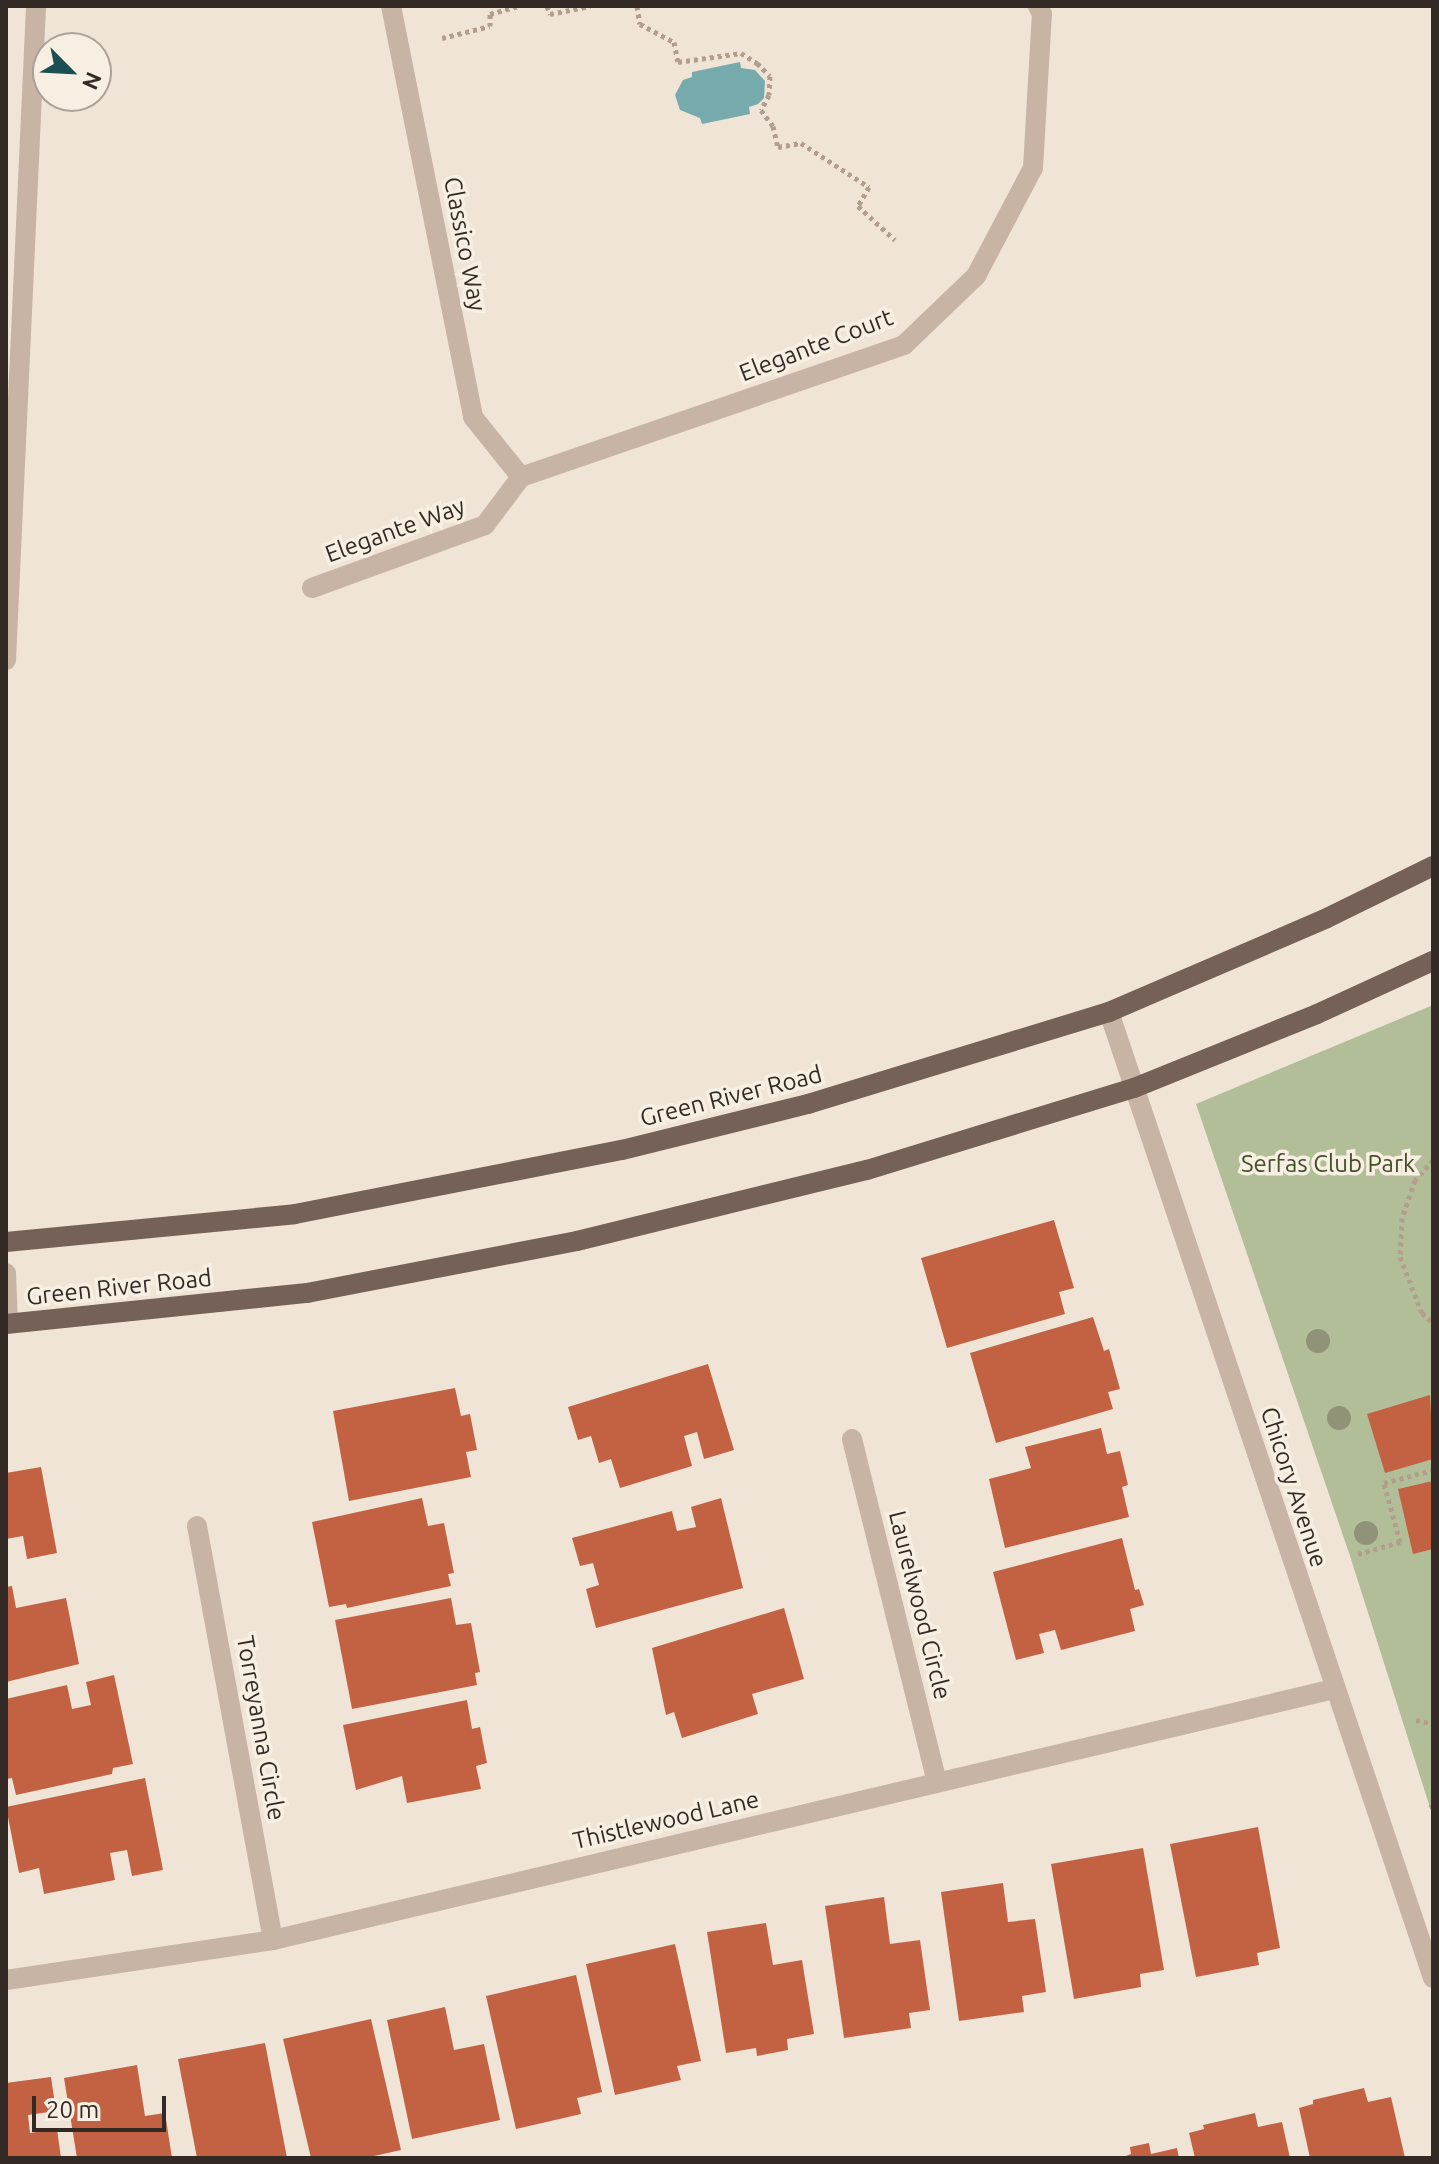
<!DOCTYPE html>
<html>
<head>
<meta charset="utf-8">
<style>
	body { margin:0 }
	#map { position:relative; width:1439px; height:2164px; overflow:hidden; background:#f0e4d7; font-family:Ubuntu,sans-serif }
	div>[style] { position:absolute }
	.green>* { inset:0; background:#b1be98 }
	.water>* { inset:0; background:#77aaac }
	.building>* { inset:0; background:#c36242 }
	.path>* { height:5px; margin-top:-2.5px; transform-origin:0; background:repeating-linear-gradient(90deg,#b39e8e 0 4px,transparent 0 8px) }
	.minor>* { height:20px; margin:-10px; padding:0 10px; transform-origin:10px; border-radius:10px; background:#c7b4a4 }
	.tertiary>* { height:20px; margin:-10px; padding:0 10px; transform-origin:10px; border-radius:10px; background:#c7b4a4 }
	.primary>* { height:20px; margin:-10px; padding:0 10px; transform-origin:10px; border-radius:10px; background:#756157 }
	.trees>* { width:24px; height:24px; margin:-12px; border-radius:50%; background:#909378 }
	span { translate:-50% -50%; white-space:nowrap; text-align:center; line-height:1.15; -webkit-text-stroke:7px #f8efe3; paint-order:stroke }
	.street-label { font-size:24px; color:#332a25 }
	.park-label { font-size:24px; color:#42502a }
	.frame { position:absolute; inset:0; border:8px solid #332a25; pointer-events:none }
	.north { position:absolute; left:32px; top:32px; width:80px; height:80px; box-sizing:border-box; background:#f8efe3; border:2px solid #a9a097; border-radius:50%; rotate:114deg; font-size:22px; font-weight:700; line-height:32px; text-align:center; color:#332a25 }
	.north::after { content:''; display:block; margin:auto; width:28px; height:36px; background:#1c4f53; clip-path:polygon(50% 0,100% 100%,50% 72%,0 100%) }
	.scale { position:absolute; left:32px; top:2096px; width:134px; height:36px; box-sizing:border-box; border:4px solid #332a25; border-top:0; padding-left:10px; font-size:24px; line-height:28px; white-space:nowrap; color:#332a25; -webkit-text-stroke:6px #f8efe3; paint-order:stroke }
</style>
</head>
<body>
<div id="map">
	<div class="green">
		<div style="clip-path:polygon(1433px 1005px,1433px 1817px,1350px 1556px,1196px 1104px)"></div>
	</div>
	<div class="water">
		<div style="clip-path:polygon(740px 62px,741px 68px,755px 70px,765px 81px,764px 98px,758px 104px,749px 107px,750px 114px,702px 124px,700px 118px,680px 110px,675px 95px,683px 80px,692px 77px,692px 72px)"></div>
	</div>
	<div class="building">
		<div style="clip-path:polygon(1054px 1220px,1074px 1288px,1059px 1292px,1065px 1314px,947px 1348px,921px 1258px)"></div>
		<div style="clip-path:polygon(1093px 1317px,1104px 1351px,1109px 1349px,1120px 1389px,1108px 1392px,1113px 1409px,996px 1443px,970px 1353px)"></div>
		<div style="clip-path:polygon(708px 1364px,734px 1450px,704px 1459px,697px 1432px,684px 1436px,692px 1466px,620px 1488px,611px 1459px,599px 1463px,591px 1436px,578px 1440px,568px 1407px)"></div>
		<div style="clip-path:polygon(455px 1388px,461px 1416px,470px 1414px,477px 1450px,466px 1452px,471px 1477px,349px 1501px,333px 1411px)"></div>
		<div style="clip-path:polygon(1430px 1395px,1433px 1459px,1385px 1473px,1367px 1414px)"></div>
		<div style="clip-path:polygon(1101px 1428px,1107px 1454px,1120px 1451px,1128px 1485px,1122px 1487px,1129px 1517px,1005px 1548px,989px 1479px,1031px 1468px,1025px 1447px)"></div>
		<div style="clip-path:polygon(41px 1467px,57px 1553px,27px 1559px,23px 1536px,6px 1539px,6px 1473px)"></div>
		<div style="clip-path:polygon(1433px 1481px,1433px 1549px,1413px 1554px,1398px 1489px)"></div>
		<div style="clip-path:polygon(422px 1498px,428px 1526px,444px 1523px,454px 1573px,448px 1574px,451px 1586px,347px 1608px,346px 1604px,329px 1607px,312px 1522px)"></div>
		<div style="clip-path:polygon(721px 1498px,743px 1588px,596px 1628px,586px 1589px,599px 1585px,593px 1563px,580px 1566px,572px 1538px,672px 1511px,677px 1531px,696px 1527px,691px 1507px)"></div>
		<div style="clip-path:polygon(1122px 1538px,1135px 1590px,1139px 1589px,1144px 1605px,1130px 1609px,1135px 1631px,1061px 1650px,1055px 1630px,1039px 1634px,1044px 1653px,1016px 1660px,993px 1572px)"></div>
		<div style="clip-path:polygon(12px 1586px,16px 1608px,66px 1598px,79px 1664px,6px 1682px,6px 1587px)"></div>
		<div style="clip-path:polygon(451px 1598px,456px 1625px,471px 1623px,480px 1672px,475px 1673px,477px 1685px,352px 1709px,335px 1620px)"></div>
		<div style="clip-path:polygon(784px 1608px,804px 1679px,752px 1694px,758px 1714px,682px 1738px,674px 1712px,666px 1715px,652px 1648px)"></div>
		<div style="clip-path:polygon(114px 1675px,133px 1764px,113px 1768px,112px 1774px,16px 1795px,12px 1778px,6px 1779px,6px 1699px,67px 1685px,72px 1709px,91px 1705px,86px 1682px)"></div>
		<div style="clip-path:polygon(467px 1700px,472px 1729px,480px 1727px,487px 1763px,476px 1766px,481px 1789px,407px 1803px,402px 1776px,356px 1790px,343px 1725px)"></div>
		<div style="clip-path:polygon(145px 1778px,163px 1870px,132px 1876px,127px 1850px,110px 1853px,115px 1880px,44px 1894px,39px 1868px,19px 1873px,6px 1807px)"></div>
		<div style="clip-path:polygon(1258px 1827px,1280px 1948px,1257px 1953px,1259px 1965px,1196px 1977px,1170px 1844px)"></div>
		<div style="clip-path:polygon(1143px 1848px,1164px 1970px,1140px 1974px,1141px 1987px,1074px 1999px,1051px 1864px)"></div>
		<div style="clip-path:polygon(1003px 1883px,1008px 1922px,1035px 1919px,1046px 1992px,1022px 1996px,1024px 2012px,959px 2021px,941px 1892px)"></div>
		<div style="clip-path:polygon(884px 1897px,890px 1944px,920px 1940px,930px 2010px,909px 2013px,911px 2028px,844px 2038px,825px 1906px)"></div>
		<div style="clip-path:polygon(766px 1923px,773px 1965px,802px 1960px,814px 2034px,787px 2039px,788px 2050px,757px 2056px,756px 2048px,726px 2053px,707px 1932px)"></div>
		<div style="clip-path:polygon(675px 1944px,701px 2061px,677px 2066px,681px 2080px,615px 2095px,586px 1964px)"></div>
		<div style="clip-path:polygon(576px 1975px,602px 2092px,577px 2098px,581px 2114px,516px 2129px,486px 1996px)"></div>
		<div style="clip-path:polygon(445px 2007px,454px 2050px,484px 2044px,500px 2120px,412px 2139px,387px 2020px)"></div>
		<div style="clip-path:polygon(371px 2019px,401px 2150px,365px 2158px,311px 2158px,283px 2039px)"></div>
		<div style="clip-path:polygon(265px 2043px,287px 2158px,197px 2158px,178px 2059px)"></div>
		<div style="clip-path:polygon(137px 2065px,145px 2116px,165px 2113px,172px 2158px,77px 2158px,64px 2078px)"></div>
		<div style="clip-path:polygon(51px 2077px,56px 2111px,28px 2115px,30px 2133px,57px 2129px,61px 2158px,6px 2158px,6px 2083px)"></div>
		<div style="clip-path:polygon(1364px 2088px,1368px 2102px,1391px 2097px,1405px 2158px,1310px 2158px,1299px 2108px,1313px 2104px,1313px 2100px)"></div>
		<div style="clip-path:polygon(1255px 2113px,1258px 2127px,1282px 2122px,1290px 2158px,1195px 2158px,1189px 2133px,1204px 2129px,1203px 2125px)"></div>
		<div style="clip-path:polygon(1149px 2143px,1151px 2154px,1177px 2148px,1179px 2158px,1120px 2158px,1131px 2154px,1130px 2147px)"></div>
	</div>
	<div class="path">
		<div style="left:547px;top:6px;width:9px;rotate:69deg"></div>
		<div style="left:550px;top:14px;width:41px;rotate:-11.3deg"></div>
		<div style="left:637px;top:6px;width:18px;rotate:81deg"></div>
		<div style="left:640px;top:24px;width:38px;rotate:28deg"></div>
		<div style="left:674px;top:42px;width:20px;rotate:79deg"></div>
		<div style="left:678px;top:62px;width:64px;rotate:-8.1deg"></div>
		<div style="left:741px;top:53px;width:19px;rotate:32deg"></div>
		<div style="left:757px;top:63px;width:18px;rotate:45deg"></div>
		<div style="left:770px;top:76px;width:19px;rotate:93deg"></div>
		<div style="left:769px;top:95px;width:17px;rotate:118deg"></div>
		<div style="left:761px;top:110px;width:20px;rotate:53deg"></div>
		<div style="left:773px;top:126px;width:22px;rotate:77deg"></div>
		<div style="left:778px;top:147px;width:23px;rotate:-10deg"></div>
		<div style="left:801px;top:143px;width:81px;rotate:32.9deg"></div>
		<div style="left:869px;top:187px;width:22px;rotate:120deg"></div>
		<div style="left:858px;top:206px;width:50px;rotate:42.6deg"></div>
		<div style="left:442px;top:38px;width:49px;rotate:-14deg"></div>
		<div style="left:490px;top:26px;width:12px;rotate:-90deg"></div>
		<div style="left:490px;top:14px;width:29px;rotate:-16deg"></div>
		<div style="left:1433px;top:1160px;width:27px;rotate:132deg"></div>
		<div style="left:1415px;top:1180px;width:40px;rotate:108.9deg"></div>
		<div style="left:1402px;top:1218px;width:39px;rotate:93deg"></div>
		<div style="left:1400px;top:1257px;width:60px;rotate:68.6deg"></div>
		<div style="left:1422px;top:1313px;width:15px;rotate:42deg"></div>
		<div style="left:1358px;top:1554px;width:44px;rotate:-15.9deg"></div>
		<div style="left:1400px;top:1542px;width:61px;rotate:-105.2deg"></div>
		<div style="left:1384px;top:1483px;width:51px;rotate:-14.9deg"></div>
		<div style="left:1416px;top:1720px;width:17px;rotate:13deg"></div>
		<div style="left:1431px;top:1804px;width:5px;rotate:68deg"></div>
	</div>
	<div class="minor">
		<div style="left:391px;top:6px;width:419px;rotate:78.7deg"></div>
		<div style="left:473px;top:417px;width:77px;rotate:51.3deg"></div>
		<div style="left:521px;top:477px;width:405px;rotate:-19deg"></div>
		<div style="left:904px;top:345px;width:100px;rotate:-43.8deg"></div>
		<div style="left:976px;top:276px;width:122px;rotate:-62.2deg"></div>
		<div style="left:1033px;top:168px;width:154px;rotate:-86.7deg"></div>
		<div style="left:1042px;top:14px;width:9px;rotate:-117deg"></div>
		<div style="left:312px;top:588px;width:184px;rotate:-20deg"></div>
		<div style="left:485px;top:525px;width:60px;rotate:-53.1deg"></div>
		<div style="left:1109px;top:1012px;width:1019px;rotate:71.46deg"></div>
		<div style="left:852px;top:1439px;width:354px;rotate:76.1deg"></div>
		<div style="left:197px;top:1526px;width:421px;rotate:79.6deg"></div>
		<div style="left:6px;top:1980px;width:270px;rotate:-8.5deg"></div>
		<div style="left:273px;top:1940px;width:1090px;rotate:-13.31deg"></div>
	</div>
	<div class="tertiary">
		<div style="left:6px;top:660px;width:655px;rotate:-87.37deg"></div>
		<div style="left:6px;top:1273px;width:51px;rotate:87.8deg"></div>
	</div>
	<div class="primary">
		<div style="left:6px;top:1242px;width:290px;rotate:-5.5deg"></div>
		<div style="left:295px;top:1214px;width:333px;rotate:-11.1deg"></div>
		<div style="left:622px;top:1150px;width:192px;rotate:-13.9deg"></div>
		<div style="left:808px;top:1104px;width:315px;rotate:-17deg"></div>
		<div style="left:1109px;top:1012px;width:237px;rotate:-23.3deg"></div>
		<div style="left:1327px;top:918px;width:118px;rotate:-26.1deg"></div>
		<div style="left:6px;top:1324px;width:303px;rotate:-5.9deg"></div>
		<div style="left:307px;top:1293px;width:275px;rotate:-10.9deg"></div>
		<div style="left:577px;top:1241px;width:299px;rotate:-13.8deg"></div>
		<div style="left:867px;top:1170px;width:279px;rotate:-17.1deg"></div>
		<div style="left:1134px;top:1088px;width:197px;rotate:-22deg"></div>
		<div style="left:1317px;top:1014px;width:128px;rotate:-24.6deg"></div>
	</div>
	<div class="trees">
		<div style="left:1318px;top:1341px"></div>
		<div style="left:1339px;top:1418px"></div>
		<div style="left:1366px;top:1533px"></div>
	</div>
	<div class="street-label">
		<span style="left:465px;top:244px;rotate:79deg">Classico Way</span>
		<span style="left:816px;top:345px;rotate:-21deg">Elegante Court</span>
		<span style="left:395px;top:530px;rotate:-20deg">Elegante Way</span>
		<span style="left:731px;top:1096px;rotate:-14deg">Green River Road</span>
		<span style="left:119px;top:1287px;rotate:-6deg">Green River Road</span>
		<span style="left:1294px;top:1487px;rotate:72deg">Chicory Avenue</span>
		<span style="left:920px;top:1605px;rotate:76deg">Laurelwood Circle</span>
		<span style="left:261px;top:1728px;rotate:80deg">Torreyanna Circle</span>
		<span style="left:666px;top:1820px;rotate:-13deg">Thistlewood Lane</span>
	</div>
	<div class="park-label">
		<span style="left:1328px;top:1164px">Serfas Club Park</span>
	</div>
	<div class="frame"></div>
	<div class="north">N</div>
	<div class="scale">20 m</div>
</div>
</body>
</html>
